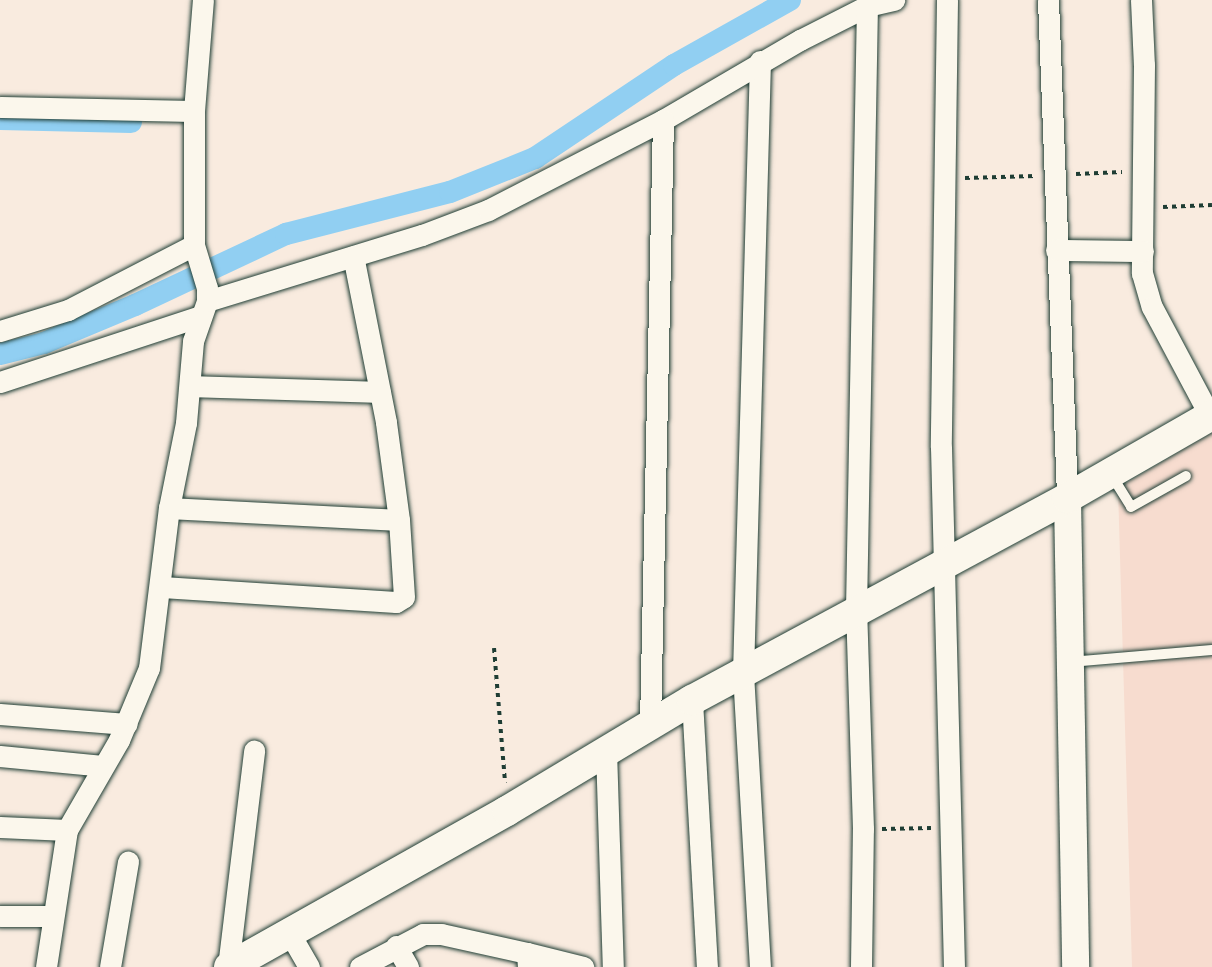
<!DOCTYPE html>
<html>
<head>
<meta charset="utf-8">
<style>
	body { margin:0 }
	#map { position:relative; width:1212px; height:967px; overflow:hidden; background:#f9ebdf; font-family:"Comic Neue",sans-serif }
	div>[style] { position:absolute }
	.built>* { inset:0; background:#f7dccf }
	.canal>* { height:22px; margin:-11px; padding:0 11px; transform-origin:11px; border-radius:11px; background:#91cff2 }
	.path>* { height:4px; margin-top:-2px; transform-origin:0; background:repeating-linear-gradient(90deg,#1f3d34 0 4.5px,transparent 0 9px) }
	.roads { filter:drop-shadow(0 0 2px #1f3d34) drop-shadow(0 0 2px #1f3d34) }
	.service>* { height:10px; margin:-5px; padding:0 5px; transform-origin:5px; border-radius:5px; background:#fbf7ec }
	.minor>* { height:21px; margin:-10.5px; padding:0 10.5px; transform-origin:10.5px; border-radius:10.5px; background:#fbf7ec }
	.tertiary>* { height:27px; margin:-13.5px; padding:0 13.5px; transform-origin:13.5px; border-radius:13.5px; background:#fbf7ec }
	.secondary>* { height:30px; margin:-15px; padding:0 15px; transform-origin:15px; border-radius:15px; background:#fbf7ec }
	span { translate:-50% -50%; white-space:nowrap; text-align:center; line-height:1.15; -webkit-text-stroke:6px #fbf7ec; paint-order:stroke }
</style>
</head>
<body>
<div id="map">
	<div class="built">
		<div style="clip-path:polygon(1212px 432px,1212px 967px,1132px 967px,1118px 488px)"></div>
	</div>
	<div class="canal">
		<div style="left:0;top:119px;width:131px;rotate:1.3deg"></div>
		<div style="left:0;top:354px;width:45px;rotate:-14deg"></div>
		<div style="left:44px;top:343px;width:99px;rotate:-22.7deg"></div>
		<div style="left:135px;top:305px;width:167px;rotate:-25.2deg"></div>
		<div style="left:286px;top:234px;width:169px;rotate:-14.4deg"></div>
		<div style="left:450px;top:192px;width:92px;rotate:-21.8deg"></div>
		<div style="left:535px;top:158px;width:167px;rotate:-33.8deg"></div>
		<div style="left:674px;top:65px;width:133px;rotate:-29.3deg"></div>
	</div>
	<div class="path">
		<div style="left:1076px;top:174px;width:46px;rotate:-2.5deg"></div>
		<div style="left:965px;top:178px;width:71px;rotate:-1.6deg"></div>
		<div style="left:1163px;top:207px;width:49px;rotate:-2.3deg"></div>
		<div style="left:494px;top:648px;width:135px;rotate:85.3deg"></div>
		<div style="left:882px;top:829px;width:49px;rotate:-1.2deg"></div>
	</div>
	<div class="roads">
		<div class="service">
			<div style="left:1112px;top:476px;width:36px;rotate:58deg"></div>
			<div style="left:1131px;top:507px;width:63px;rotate:-29.4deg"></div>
			<div style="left:1069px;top:662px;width:144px;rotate:-4.8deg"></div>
		</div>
		<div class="minor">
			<div style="left:947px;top:0;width:447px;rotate:90.8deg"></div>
			<div style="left:941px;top:447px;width:520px;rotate:88.57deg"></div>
			<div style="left:1048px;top:0;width:498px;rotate:87.8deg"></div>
			<div style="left:1141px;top:0;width:65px;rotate:87.4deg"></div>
			<div style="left:1144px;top:65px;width:208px;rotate:90.6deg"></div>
			<div style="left:1142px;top:273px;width:35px;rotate:74deg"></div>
			<div style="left:1152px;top:307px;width:123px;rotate:62deg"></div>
			<div style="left:760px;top:61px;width:612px;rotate:91.59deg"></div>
			<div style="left:743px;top:673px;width:294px;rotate:86.7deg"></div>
			<div style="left:0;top:107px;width:194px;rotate:1.2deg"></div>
			<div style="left:1056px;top:250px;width:87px;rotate:0.7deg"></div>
			<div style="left:207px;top:301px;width:225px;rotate:-17.1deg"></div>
			<div style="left:422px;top:235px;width:71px;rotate:-20.7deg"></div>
			<div style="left:488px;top:210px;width:197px;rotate:-27.2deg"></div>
			<div style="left:663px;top:120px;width:159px;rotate:-30.3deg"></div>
			<div style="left:800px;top:40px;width:75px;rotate:-26.9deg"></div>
			<div style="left:867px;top:6px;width:28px;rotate:-13deg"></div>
			<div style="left:0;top:331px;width:71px;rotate:-17.2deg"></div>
			<div style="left:68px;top:310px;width:142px;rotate:-27.3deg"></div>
			<div style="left:0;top:382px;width:212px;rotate:-18.2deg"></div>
			<div style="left:190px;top:386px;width:190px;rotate:1.8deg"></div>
			<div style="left:169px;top:508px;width:230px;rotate:3deg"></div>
			<div style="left:162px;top:587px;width:234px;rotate:3.7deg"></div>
			<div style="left:396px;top:602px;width:9px;rotate:-32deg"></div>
			<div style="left:404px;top:597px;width:77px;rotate:-93.7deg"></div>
			<div style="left:399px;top:520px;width:99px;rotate:-97.6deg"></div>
			<div style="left:386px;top:422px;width:169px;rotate:-101.2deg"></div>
			<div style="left:692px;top:700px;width:267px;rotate:86.8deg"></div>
			<div style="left:0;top:714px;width:127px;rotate:4.5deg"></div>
			<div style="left:650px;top:724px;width:604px;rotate:-88.77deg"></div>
			<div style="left:606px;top:750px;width:217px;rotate:88.2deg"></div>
			<div style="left:0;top:756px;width:103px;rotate:5.5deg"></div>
			<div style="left:0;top:827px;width:67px;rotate:2.6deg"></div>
			<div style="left:0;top:916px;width:53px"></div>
			<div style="left:290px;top:934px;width:38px;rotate:60deg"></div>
			<div style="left:396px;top:946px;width:24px;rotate:60deg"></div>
			<div style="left:46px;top:967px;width:139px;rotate:-81.3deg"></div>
			<div style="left:67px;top:830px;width:104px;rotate:-60deg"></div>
			<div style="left:119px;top:740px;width:78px;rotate:-67.4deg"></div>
			<div style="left:149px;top:668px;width:161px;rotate:-82.9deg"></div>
			<div style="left:169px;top:508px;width:87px;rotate:-78.7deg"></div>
			<div style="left:186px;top:423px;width:82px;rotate:-85.1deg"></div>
			<div style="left:193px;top:341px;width:42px;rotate:-70.7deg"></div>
			<div style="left:207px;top:301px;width:13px;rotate:-90deg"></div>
			<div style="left:207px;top:288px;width:45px;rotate:-106.8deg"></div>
			<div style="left:194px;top:245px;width:134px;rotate:-90deg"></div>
			<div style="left:194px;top:111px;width:111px;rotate:-85.4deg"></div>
			<div style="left:110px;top:967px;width:107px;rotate:-80.3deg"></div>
			<div style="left:228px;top:967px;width:218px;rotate:-83.1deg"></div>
			<div style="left:360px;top:967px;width:71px;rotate:-27.6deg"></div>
			<div style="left:423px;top:934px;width:18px"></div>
			<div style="left:441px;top:934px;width:88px;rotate:12.5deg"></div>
			<div style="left:528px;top:967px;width:14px;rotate:-94deg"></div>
			<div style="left:527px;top:953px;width:58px;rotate:14deg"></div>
			<div style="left:861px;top:967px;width:138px;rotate:-89.2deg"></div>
			<div style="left:863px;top:829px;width:219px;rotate:-91.8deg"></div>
			<div style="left:856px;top:610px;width:604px;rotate:-88.96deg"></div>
		</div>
		<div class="tertiary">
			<div style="left:1067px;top:498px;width:469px;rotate:89deg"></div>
		</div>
		<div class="secondary">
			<div style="left:229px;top:967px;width:319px;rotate:-29.3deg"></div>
			<div style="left:507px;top:811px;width:216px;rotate:-31deg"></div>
			<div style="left:692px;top:700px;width:426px;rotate:-28.3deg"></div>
			<div style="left:1067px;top:498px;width:167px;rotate:-29.8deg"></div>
		</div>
	</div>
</div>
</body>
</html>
